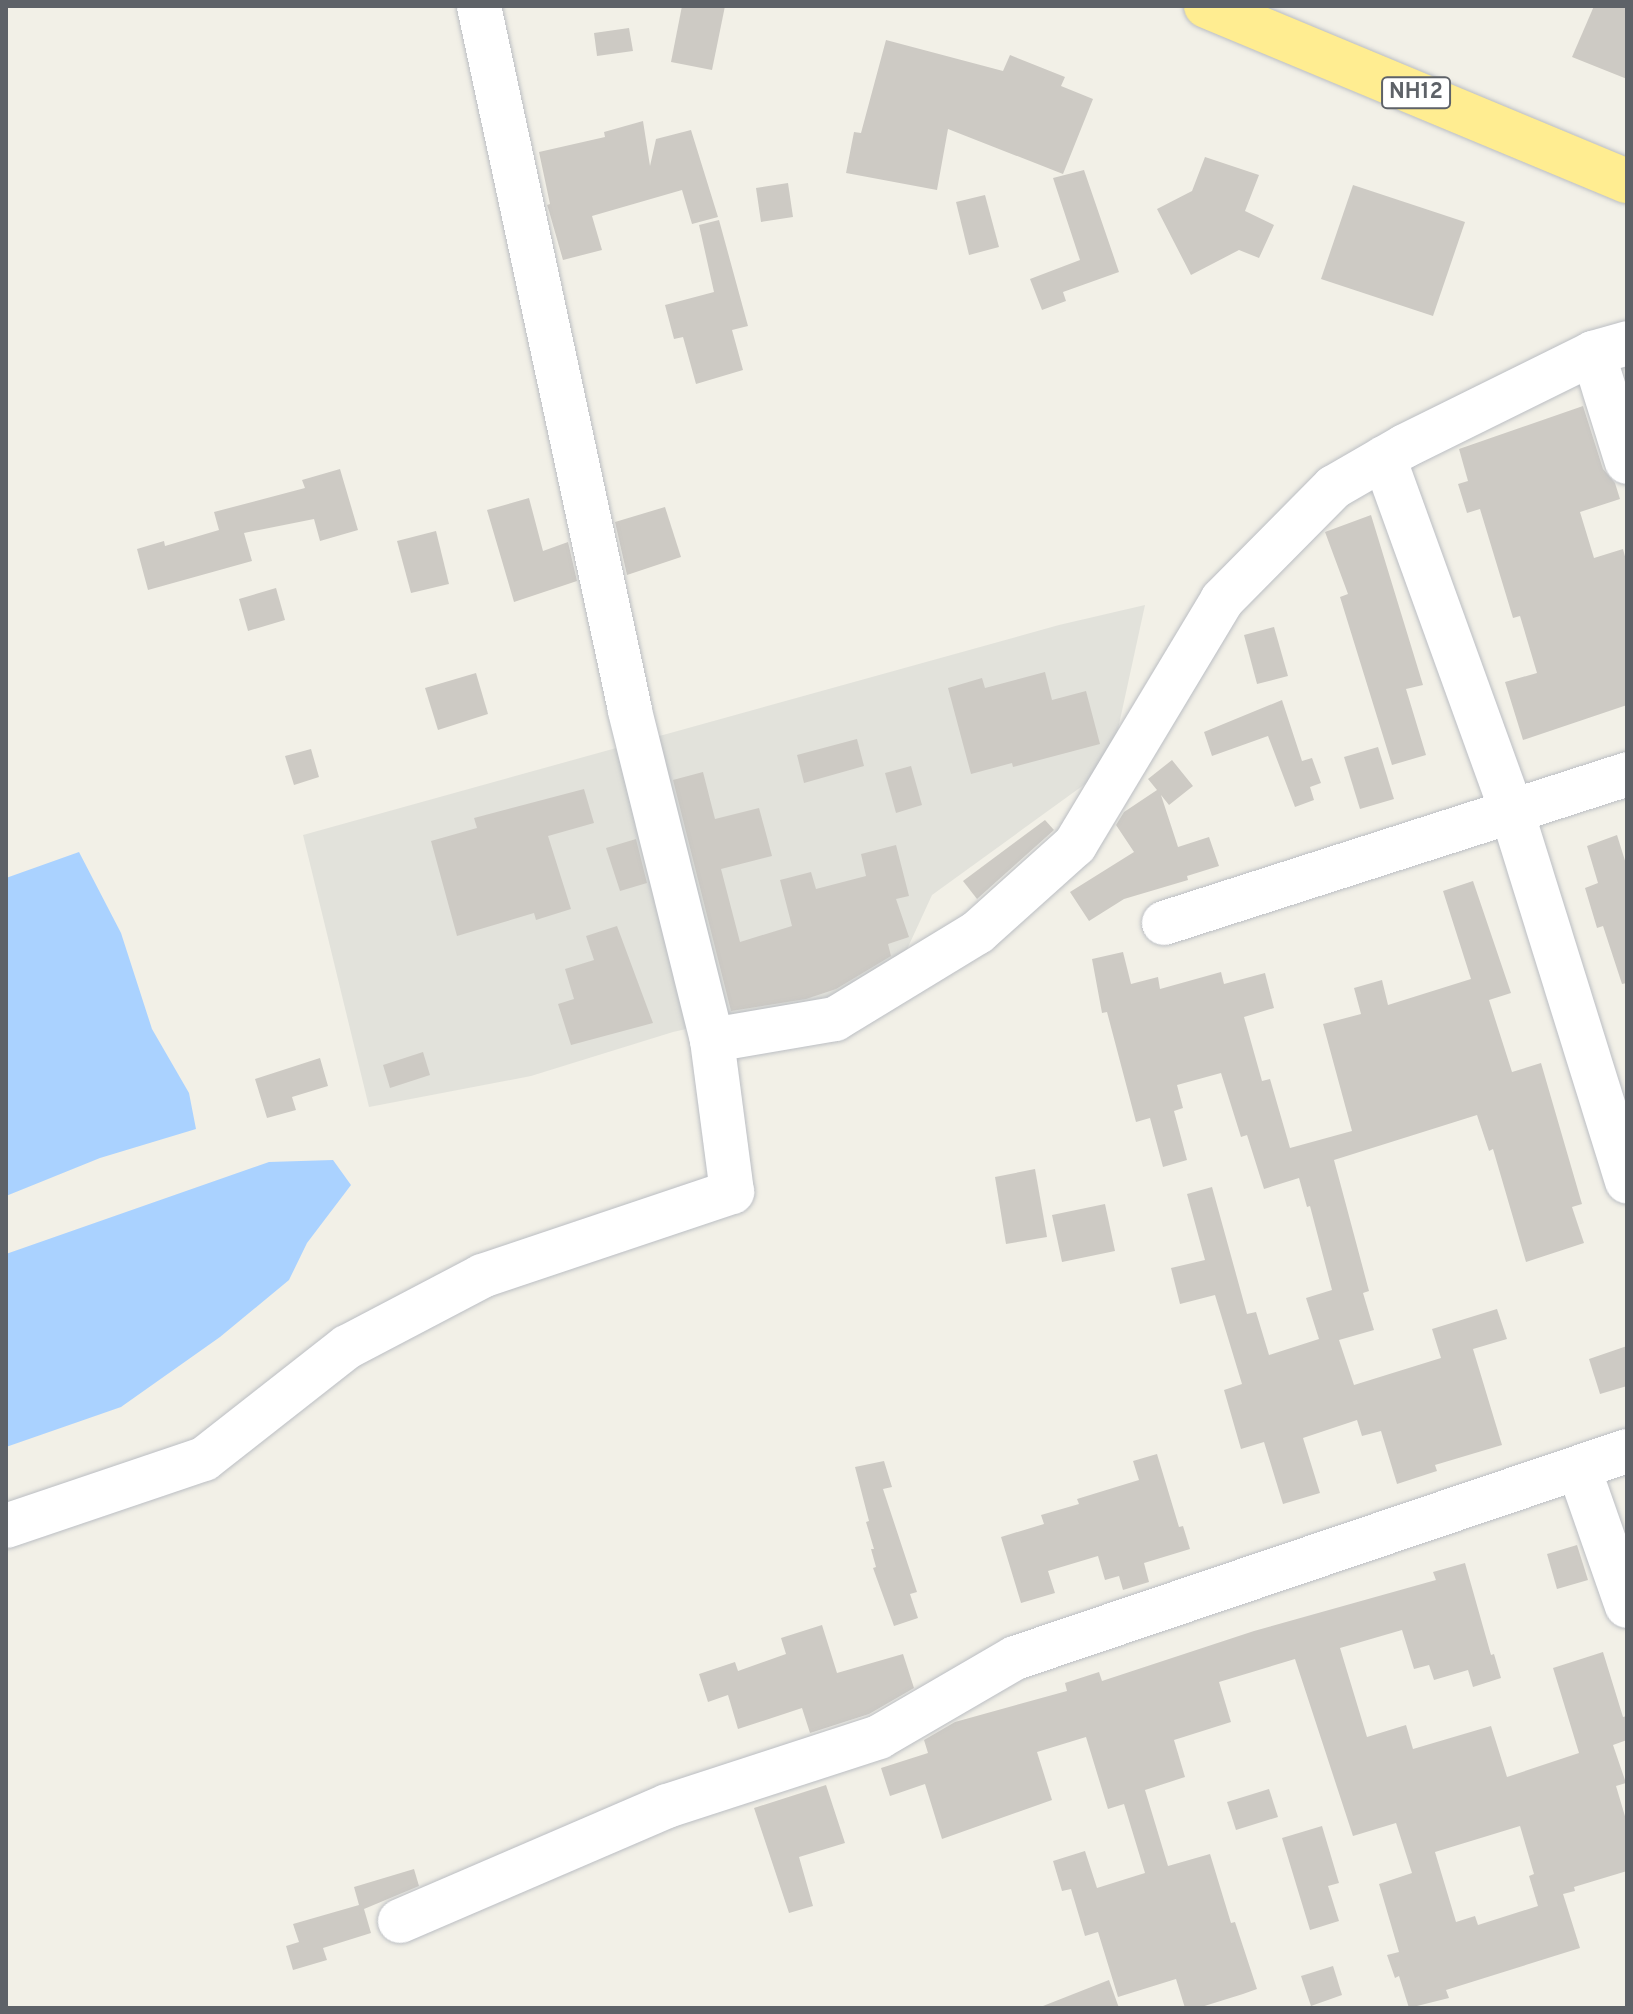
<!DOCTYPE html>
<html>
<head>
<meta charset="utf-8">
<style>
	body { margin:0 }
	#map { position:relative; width:1633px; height:2014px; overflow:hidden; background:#f2f0e7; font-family:Overpass,sans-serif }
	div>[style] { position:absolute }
	.industrial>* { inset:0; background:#e2e2db }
	.water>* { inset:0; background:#aad2ff }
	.building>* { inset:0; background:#cdcac4 }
	.roads { filter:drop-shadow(0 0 2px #bbbec3) drop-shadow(0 0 2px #bbbec3) }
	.minor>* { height:44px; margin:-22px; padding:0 22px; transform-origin:22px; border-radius:22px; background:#fff }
	.highway>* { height:44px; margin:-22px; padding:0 22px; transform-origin:22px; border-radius:22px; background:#ffed91 }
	span { translate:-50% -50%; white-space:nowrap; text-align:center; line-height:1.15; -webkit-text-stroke:6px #fff; paint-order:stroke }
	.shield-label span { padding:2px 6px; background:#fff; border:2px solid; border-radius:6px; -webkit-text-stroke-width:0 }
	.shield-label { font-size:22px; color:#5e6268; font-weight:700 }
	.frame { position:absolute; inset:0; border:8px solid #5e6268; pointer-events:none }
</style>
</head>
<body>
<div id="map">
	<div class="industrial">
		<div style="clip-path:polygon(1145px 605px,1110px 766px,932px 895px,892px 982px,673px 1032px,531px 1076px,369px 1107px,303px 835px,1059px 625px)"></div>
	</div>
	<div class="water">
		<div style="clip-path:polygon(79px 852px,121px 933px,152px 1029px,189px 1093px,196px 1129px,100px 1158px,6px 1196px,6px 878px)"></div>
		<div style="clip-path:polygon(333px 1160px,351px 1185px,307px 1243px,289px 1280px,220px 1337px,121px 1407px,6px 1447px,6px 1254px,269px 1162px)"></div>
	</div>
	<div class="building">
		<div style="clip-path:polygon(682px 6px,725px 6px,712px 70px,671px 62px)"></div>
		<div style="clip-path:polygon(1594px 6px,1627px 6px,1627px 79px,1572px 57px)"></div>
		<div style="clip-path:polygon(629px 28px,633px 51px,597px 56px,594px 33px)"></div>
		<div style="clip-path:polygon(886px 40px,1003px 71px,1010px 55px,1065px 77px,1061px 86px,1093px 99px,1063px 174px,948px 129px,937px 190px,846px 173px,854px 132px,861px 133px)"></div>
		<div style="clip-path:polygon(643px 121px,650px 166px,656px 139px,691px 130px,718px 217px,692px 224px,682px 190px,592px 216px,602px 250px,563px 260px,549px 211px,547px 205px,550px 204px,539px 152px,605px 137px,604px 132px)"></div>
		<div style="clip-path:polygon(1205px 157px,1259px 175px,1245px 211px,1274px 225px,1259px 258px,1239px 250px,1191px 275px,1157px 209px,1192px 191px)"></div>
		<div style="clip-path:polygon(1084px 170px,1119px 272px,1063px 292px,1066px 301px,1042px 310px,1030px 279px,1080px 260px,1053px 178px)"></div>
		<div style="clip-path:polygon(788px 183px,793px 217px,761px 222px,756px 188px)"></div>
		<div style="clip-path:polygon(1353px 185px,1465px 222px,1433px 316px,1321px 279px)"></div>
		<div style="clip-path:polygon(985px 195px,999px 247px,969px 255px,956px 202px)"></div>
		<div style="clip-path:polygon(719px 220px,748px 326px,732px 330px,743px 370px,696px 384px,683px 337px,674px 339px,665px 305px,714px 292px,699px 225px)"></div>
		<div style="clip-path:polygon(1583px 406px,1603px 469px,1615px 483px,1620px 499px,1580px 512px,1594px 558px,1623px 549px,1627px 564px,1627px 705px,1523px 740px,1505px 682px,1537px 673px,1520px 616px,1513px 618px,1480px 509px,1467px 513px,1458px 484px,1468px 481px,1459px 449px)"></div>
		<div style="clip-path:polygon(340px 469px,358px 530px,320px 541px,314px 519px,244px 533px,252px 561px,148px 590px,137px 549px,164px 541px,165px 546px,219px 530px,214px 512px,305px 488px,302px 480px)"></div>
		<div style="clip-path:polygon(529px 498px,543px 551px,568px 542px,577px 581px,514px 602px,487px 510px)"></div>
		<div style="clip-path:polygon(665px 507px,681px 557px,627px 575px,615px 522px)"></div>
		<div style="clip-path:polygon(1371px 515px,1423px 685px,1406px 689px,1426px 755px,1392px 765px,1340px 597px,1348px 594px,1325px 532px)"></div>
		<div style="clip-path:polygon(436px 531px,449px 584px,411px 593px,397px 541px)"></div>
		<div style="clip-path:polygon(276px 588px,285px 620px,248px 631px,239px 599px)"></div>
		<div style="clip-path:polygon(1274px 627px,1288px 676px,1257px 684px,1244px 635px)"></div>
		<div style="clip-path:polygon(1045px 672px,1052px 700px,1086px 691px,1100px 744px,1013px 767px,1012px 763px,971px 774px,948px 688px,982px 678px,985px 688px)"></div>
		<div style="clip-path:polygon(476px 673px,488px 714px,438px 730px,425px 688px)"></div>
		<div style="clip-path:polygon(1282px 700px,1302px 761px,1312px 758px,1321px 783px,1310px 787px,1314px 800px,1295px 807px,1268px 736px,1212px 756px,1204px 732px)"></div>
		<div style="clip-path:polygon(857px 739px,864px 766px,804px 783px,797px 755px)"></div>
		<div style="clip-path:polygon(1378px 747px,1394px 799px,1360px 809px,1344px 757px)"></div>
		<div style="clip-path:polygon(311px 749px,319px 777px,294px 785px,285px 756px)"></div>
		<div style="clip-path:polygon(1172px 760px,1193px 786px,1169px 805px,1161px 795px,1178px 847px,1209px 837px,1219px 866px,1187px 876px,1188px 880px,1124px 899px,1089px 921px,1070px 892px,1134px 852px,1116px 825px,1124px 812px,1157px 790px,1148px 779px)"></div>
		<div style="clip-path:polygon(911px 766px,922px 805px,896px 813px,885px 773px)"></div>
		<div style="clip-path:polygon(703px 772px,715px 819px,759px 808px,772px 856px,721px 869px,740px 942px,792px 926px,780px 880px,811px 872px,816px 889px,866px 876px,861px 854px,896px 845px,909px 896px,896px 899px,909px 937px,888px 944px,891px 956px,836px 989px,806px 999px,731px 1011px,673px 780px)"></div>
		<div style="clip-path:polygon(584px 789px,594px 823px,548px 836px,571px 909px,536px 920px,534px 913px,457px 936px,431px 841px,477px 828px,474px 818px)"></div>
		<div style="clip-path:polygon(1045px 820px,1054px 830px,977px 899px,963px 881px)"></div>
		<div style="clip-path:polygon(1617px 835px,1627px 867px,1627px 983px,1622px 984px,1603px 926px,1597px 928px,1585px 888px,1598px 883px,1587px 846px)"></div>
		<div style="clip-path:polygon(636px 839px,647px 883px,620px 891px,606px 848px)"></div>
		<div style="clip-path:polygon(1473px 881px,1511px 993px,1489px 1000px,1512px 1072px,1541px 1063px,1582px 1204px,1572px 1207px,1584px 1243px,1526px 1262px,1493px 1149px,1489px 1151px,1477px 1115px,1334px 1160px,1369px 1291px,1363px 1293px,1374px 1330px,1339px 1340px,1354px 1385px,1441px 1358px,1432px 1329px,1497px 1309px,1507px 1339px,1473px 1349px,1502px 1445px,1435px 1465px,1437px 1471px,1397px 1484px,1381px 1431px,1362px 1436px,1357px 1420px,1303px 1438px,1320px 1493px,1283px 1504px,1264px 1442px,1241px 1449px,1224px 1390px,1242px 1384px,1215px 1295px,1180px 1304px,1171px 1268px,1205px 1260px,1187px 1194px,1212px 1187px,1247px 1314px,1256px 1312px,1269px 1355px,1319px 1339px,1306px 1298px,1332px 1290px,1310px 1206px,1307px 1207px,1299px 1178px,1264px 1189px,1247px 1135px,1241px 1137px,1221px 1073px,1177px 1085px,1183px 1108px,1174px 1111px,1187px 1160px,1163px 1167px,1150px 1118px,1136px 1122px,1107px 1012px,1102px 1013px,1092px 959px,1123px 952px,1131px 984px,1158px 977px,1160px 989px,1221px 972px,1224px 984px,1265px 973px,1274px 1008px,1244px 1017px,1262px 1081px,1270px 1079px,1290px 1148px,1352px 1131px,1323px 1024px,1361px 1014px,1354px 988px,1382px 980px,1388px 1005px,1471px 979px,1443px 891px)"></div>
		<div style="clip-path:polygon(617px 926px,653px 1023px,571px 1045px,558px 1004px,574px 999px,565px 969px,594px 960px,586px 936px)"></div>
		<div style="clip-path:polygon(423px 1052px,430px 1075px,390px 1088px,383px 1065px)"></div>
		<div style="clip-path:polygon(320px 1058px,328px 1086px,292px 1097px,296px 1110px,267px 1118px,255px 1079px)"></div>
		<div style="clip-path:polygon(1035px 1169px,1047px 1237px,1006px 1244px,995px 1177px)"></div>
		<div style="clip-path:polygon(1105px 1204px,1115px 1251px,1062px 1262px,1052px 1215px)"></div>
		<div style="clip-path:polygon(1627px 1346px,1627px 1386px,1600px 1394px,1589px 1359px)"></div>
		<div style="clip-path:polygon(1157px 1454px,1179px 1527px,1183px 1526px,1190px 1549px,1144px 1563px,1149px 1582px,1123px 1590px,1119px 1576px,1105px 1580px,1098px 1556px,1048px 1571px,1055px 1593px,1021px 1603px,1001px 1537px,1044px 1524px,1041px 1515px,1079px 1504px,1077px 1499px,1139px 1480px,1133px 1461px)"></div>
		<div style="clip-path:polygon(884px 1461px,892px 1487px,883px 1489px,917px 1592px,910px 1594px,918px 1618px,894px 1626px,873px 1568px,876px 1567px,871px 1549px,874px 1549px,866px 1522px,869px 1521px,855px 1467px)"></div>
		<div style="clip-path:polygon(1577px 1545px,1588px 1580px,1557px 1589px,1547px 1554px)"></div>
		<div style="clip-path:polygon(evenodd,1465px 1563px,1491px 1655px,1494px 1654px,1501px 1678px,1473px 1687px,1468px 1670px,1434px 1680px,1429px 1665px,1414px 1669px,1402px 1630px,1340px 1648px,1367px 1737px,1406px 1725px,1413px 1749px,1491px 1726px,1507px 1777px,1579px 1753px,1553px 1668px,1603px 1652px,1623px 1717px,1627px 1716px,1627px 1740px,1613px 1745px,1626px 1783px,1616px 1786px,1627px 1823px,1627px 1871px,1574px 1887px,1575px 1891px,1563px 1894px,1580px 1948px,1446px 1990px,1449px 1998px,1409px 2008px,1399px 1976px,1395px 1978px,1387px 1955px,1399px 1952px,1379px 1884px,1412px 1873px,1397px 1826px,1396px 1823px,1353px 1836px,1295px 1659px,1219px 1682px,1231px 1722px,1174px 1740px,1185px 1777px,1145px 1790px,1168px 1866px,1210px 1854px,1231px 1923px,1235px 1922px,1257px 1989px,1243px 1994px,1198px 2008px,1185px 2008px,1176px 1979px,1118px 1997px,1098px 1932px,1085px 1936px,1071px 1889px,1062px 1891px,1053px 1861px,1085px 1851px,1097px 1888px,1145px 1873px,1124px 1804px,1108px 1809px,1086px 1737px,1037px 1752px,1052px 1800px,942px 1839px,925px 1784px,890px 1796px,881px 1768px,928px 1753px,924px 1740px,955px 1722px,1067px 1691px,1065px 1683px,1099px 1672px,1102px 1681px,1254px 1631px,1436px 1580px,1433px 1572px,1465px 1563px,1520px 1826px,1534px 1874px,1529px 1876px,1538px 1906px,1478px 1925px,1475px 1916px,1456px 1922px,1435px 1852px,1520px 1826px)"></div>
		<div style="clip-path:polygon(822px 1625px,837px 1673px,903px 1654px,914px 1688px,869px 1714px,810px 1733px,802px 1708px,738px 1729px,728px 1695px,708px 1702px,699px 1674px,735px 1662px,738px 1671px,786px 1654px,781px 1638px)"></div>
		<div style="clip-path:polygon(826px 1785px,845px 1843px,799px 1857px,813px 1906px,789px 1913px,754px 1808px)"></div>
		<div style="clip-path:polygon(1269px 1789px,1278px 1817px,1236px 1830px,1227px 1802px)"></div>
		<div style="clip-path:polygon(1322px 1826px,1339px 1883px,1328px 1886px,1339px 1921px,1310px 1930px,1282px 1838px)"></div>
		<div style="clip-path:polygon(414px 1869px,419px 1886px,364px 1909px,371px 1933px,323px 1948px,327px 1960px,293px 1970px,286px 1946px,299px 1942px,293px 1924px,359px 1905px,354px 1887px)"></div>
		<div style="clip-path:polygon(1333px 1966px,1342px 1995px,1311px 2006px,1301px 1976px)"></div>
		<div style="clip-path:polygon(1109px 1980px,1119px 2008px,1043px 2008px,1043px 2006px)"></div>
	</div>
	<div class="roads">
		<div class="minor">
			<div style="left:1593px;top:353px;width:114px;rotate:72.7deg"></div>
			<div style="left:1384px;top:458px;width:376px;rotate:70.1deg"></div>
			<div style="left:1512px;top:812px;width:387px;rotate:72.7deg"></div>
			<div style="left:1164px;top:923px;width:486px;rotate:-17.8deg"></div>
			<div style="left:712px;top:1040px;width:125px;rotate:-9.7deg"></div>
			<div style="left:835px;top:1019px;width:167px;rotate:-31.3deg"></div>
			<div style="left:978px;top:932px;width:130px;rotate:-41.9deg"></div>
			<div style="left:1075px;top:845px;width:286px;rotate:-59deg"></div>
			<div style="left:1222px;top:600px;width:159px;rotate:-45.3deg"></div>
			<div style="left:1334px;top:487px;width:82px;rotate:-30deg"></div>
			<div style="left:1405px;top:446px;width:210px;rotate:-26.3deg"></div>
			<div style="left:1593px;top:353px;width:35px;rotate:-16deg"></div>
			<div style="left:1579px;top:1469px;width:145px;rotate:70.7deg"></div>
			<div style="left:6px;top:1526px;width:209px;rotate:-18.7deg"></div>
			<div style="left:204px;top:1459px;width:182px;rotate:-38.1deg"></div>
			<div style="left:347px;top:1347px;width:153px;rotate:-27.7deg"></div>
			<div style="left:482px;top:1276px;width:264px;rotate:-18.6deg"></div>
			<div style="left:732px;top:1192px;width:153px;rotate:-97.5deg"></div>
			<div style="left:712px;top:1040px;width:340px;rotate:-104deg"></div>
			<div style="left:630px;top:710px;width:720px;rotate:-102.11deg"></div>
			<div style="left:400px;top:1921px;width:291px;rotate:-23.3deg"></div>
			<div style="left:667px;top:1806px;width:223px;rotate:-18deg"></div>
			<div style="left:879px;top:1737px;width:157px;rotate:-30.2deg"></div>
			<div style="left:1015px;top:1658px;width:646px;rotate:-18.69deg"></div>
		</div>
		<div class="highway">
			<div style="left:1206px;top:6px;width:456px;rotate:22.6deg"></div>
		</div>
	</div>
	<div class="shield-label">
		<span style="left:1416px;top:93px">NH12</span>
	</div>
	<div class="frame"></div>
</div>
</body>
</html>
